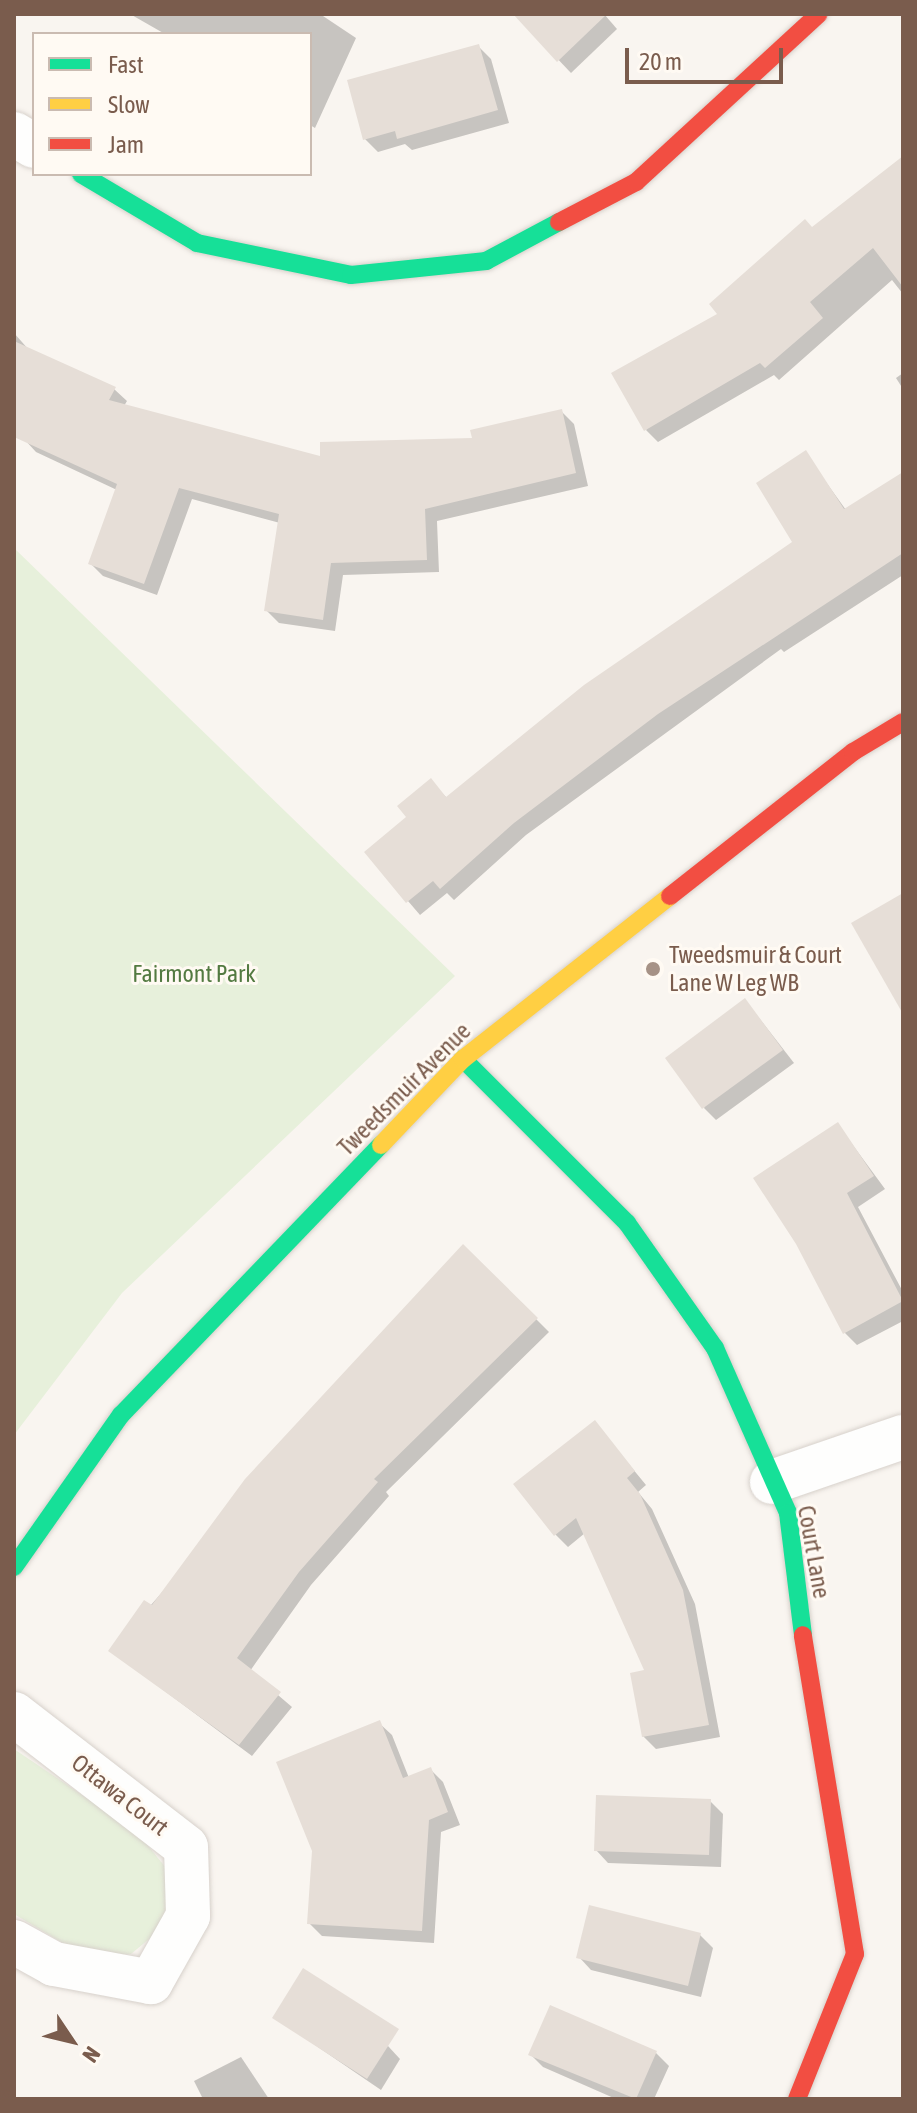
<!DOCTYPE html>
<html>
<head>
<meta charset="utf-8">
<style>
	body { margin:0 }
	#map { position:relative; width:917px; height:2113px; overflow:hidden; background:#f9f5f0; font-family:"Asap Condensed",sans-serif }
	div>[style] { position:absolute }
	.green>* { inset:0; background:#e7f0db }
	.shadow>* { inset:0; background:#0003 }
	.building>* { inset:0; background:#e6ded7 }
	.roads { filter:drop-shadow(0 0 2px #d7d1cb) drop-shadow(0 0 2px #d7d1cb) }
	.street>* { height:44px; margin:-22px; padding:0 22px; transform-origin:22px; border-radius:22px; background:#fefefd }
	.fast>* { height:18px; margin:-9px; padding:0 9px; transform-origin:9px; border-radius:9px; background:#16e098 }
	.slow>* { height:18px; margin:-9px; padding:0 9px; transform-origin:9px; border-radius:9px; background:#ffcf43 }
	.jam>* { height:18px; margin:-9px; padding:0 9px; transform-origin:9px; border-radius:9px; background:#f24e42 }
	.dots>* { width:22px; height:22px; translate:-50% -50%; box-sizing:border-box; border:4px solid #fffaf3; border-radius:50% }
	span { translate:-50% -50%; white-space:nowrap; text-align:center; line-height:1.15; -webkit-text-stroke:6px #fffaf3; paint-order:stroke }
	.poi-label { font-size:24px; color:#7a5c4d }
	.left { translate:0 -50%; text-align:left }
	.park-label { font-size:24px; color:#537a41 }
	.street-label { font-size:24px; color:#7a5c4d }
	.frame { position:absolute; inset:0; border:16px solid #7a5c4d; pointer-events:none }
	.legend { position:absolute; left:32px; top:32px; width:280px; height:144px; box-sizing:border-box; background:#fffaf3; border:2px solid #cabbb1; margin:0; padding:10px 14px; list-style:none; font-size:24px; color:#7a5c4d }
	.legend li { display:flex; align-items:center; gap:16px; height:40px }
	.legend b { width:40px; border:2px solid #cabbb1 }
	.north { position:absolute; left:32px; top:2001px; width:80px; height:80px; -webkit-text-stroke:6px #fffaf3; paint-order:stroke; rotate:125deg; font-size:22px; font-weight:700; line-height:32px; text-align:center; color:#7a5c4d }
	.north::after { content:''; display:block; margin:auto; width:28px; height:36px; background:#7a5c4d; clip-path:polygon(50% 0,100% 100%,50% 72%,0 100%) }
	.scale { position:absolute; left:625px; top:48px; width:158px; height:36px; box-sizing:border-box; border:4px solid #7a5c4d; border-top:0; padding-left:10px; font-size:24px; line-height:28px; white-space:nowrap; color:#7a5c4d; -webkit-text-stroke:6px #fffaf3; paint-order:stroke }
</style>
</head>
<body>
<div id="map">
	<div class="green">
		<div style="clip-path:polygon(14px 548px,455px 976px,122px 1293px,14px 1435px)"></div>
		<div style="clip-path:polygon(14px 1749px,137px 1832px,166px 1868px,169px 1902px,154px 1935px,131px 1954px,103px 1956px,68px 1946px,14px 1914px)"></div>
	</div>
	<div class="shadow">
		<div style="clip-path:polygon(130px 14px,320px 14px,356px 38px,315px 128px,310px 125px,310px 34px,165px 34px)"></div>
		<div style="clip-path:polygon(515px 14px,604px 14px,617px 29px,571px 73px)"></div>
		<div style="clip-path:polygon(478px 46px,491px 59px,509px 123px,412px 150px,405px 144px,378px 152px,365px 139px)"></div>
		<div style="clip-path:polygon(903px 169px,903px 294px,892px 280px,779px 380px,774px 375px,658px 442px,646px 430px,720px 314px,812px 229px)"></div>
		<div style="clip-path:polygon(14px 333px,29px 350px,114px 389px,127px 401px,124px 406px,322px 458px,475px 440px,561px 411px,574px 424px,588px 486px,437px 521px,439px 572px,343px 575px,335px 631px,279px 623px,266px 610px,280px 523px,192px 499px,157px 595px,103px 576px,90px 563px,117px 490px,36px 452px,24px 439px,14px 408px)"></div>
		<div style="clip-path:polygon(903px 373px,903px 389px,896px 378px)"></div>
		<div style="clip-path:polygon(805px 453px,846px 510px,903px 474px,903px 575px,784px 652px,781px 649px,526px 835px,454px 900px,447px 893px,420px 915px,366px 852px,443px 794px,448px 799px,795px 542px)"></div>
		<div style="clip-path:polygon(745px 1000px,794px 1063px,716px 1120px,704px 1108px)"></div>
		<div style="clip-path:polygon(838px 1125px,885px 1189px,858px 1207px,903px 1292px,903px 1321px,857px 1345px,845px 1333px)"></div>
		<div style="clip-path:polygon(463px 1246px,549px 1332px,386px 1492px,389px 1496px,311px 1585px,250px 1671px,292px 1707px,252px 1756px,111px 1651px)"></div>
		<div style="clip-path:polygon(595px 1423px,646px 1485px,638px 1492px,652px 1509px,695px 1604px,720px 1737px,656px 1749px,643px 1736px,647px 1672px,585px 1533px,568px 1547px,555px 1534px)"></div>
		<div style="clip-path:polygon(379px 1723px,392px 1735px,409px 1778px,430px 1769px,443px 1782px,460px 1825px,441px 1832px,434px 1943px,322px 1936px,309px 1923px,314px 1851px)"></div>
		<div style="clip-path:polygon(710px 1801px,723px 1814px,721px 1867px,608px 1863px,596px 1850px)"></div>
		<div style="clip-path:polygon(700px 1935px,713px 1948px,701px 1997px,591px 1970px,579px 1957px)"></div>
		<div style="clip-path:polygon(274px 2017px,388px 2046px,400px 2059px,381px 2090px)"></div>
		<div style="clip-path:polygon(656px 2053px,669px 2066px,654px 2099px,616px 2099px,543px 2067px,530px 2054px)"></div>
		<div style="clip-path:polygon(241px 2057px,269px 2099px,203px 2099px,194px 2081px)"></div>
	</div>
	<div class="building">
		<div style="clip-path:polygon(513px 14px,607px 14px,557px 62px)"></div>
		<div style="clip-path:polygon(479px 44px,498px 110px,397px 139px,395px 131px,363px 140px,347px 80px)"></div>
		<div style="clip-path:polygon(903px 156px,903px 287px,873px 248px,810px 302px,823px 318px,765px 368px,760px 363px,644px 431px,611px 373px,717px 314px,709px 304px,805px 219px,812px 227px)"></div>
		<div style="clip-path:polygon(14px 341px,116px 387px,109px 400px,320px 456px,320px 442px,472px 438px,470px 430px,562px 409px,576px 473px,425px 509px,427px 560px,331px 563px,323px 620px,264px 611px,279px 514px,179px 488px,144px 584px,88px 564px,117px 484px,14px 437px)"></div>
		<div style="clip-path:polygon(806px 450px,844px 509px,903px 472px,903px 553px,658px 714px,514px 823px,440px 889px,433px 881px,406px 903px,364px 852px,406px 817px,397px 806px,431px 778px,446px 797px,584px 685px,792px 542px,756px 483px)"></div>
		<div style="clip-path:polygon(903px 893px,903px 1014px,851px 923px)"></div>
		<div style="clip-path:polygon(745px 998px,783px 1050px,702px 1109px,665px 1058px)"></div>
		<div style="clip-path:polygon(838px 1122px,874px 1176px,847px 1193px,903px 1301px,843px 1334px,796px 1244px,753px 1178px)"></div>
		<div style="clip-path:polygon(463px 1244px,538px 1318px,374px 1479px,378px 1482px,299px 1572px,237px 1658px,281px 1692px,239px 1745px,108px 1651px,144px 1600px,152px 1605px,245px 1479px)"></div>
		<div style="clip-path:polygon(595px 1420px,635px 1471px,627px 1478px,640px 1494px,683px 1590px,709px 1725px,642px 1737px,630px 1673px,644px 1670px,576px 1518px,554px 1536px,513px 1484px)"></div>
		<div style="clip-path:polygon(380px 1720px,403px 1778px,431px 1767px,448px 1812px,429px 1820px,422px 1931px,307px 1924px,312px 1851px,276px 1762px)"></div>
		<div style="clip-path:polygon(596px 1795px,711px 1799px,709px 1855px,594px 1851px)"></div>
		<div style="clip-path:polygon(589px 1905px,701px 1933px,688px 1986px,576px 1958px)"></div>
		<div style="clip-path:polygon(303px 1968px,399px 2029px,367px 2079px,272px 2018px)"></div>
		<div style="clip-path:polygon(550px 2005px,657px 2051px,636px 2099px,528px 2055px)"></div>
	</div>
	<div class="roads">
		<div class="street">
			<div style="left:14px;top:134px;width:23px;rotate:31deg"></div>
			<div style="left:772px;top:1482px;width:139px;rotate:-19deg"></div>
			<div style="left:14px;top:1714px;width:217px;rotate:37.7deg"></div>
			<div style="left:186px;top:1847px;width:69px;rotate:88.3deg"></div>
			<div style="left:188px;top:1916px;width:76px;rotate:119.3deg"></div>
			<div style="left:151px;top:1982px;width:99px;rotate:-169.5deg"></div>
			<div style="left:54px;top:1964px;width:46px;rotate:-151.2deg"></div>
		</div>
		<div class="fast">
			<div style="left:81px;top:174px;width:135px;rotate:30.7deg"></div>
			<div style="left:197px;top:243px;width:157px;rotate:11.7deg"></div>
			<div style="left:351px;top:275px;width:136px;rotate:-5.9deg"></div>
			<div style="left:486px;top:261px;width:83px;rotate:-28.1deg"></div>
			<div style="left:463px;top:1059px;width:232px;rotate:45deg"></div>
			<div style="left:627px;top:1223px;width:153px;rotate:54.9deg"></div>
			<div style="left:715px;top:1348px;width:180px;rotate:66.1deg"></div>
			<div style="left:788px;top:1513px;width:123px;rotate:83deg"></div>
			<div style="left:14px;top:1567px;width:186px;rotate:-54.9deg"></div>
			<div style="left:121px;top:1415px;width:375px;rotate:-46.1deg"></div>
		</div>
		<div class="slow">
			<div style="left:381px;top:1145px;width:119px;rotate:-46.4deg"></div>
			<div style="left:463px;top:1059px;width:263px;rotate:-38.2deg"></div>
		</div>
		<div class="jam">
			<div style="left:559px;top:222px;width:87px;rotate:-27.5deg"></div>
			<div style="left:636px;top:182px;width:248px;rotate:-42.6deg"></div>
			<div style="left:670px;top:896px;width:233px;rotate:-38.2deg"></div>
			<div style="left:853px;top:752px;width:58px;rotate:-31deg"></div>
			<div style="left:797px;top:2099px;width:156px;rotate:-68.2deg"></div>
			<div style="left:855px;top:1954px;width:323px;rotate:-99.3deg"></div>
		</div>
	</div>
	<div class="dots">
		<div style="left:653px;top:969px;background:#a69286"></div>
	</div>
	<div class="poi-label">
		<span class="left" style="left:669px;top:969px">Tweedsmuir &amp; Court<br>Lane W Leg WB</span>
	</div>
	<div class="park-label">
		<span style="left:194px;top:974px">Fairmont Park</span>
	</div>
	<div class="street-label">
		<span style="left:404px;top:1089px;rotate:-45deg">Tweedsmuir Avenue</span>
		<span style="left:814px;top:1552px;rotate:80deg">Court Lane</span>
		<span style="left:120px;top:1795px;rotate:38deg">Ottawa Court</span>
	</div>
	<div class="frame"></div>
	<ul class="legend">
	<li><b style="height:10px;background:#16e098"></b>Fast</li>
	<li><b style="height:10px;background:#ffcf43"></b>Slow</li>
	<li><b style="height:10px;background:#f24e42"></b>Jam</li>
	</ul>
	<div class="north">N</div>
	<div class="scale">20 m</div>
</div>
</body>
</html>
